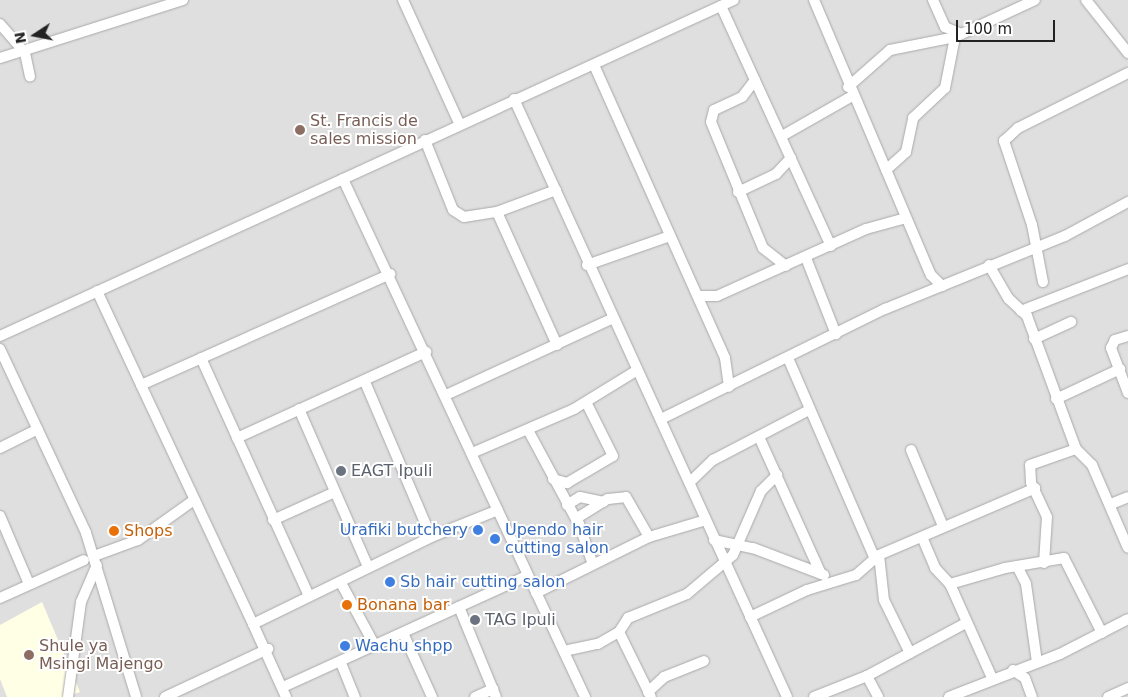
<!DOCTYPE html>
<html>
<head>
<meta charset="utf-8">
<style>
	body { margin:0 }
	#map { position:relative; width:1128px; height:697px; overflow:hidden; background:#f2efe9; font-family:"DejaVu Sans",sans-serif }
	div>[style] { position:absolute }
	.residential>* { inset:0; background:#e0dfdf }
	.education>* { inset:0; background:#ffffe5 }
	.roads { filter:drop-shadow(0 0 1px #a9a9a9) drop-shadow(0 0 1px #a9a9a9) }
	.minor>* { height:10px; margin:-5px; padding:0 5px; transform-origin:5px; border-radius:5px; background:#fff }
	.dots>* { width:14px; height:14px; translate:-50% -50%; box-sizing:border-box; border:2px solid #fff; border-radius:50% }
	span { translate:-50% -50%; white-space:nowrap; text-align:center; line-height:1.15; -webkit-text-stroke:4px #fff; paint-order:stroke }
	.education-label { font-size:16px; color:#785e54 }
	.left { translate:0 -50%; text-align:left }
	.worship-label { font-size:16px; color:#5b616d }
	.shop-label { font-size:16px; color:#366cbe }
	.right { translate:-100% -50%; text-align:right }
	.food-label { font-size:16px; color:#c56008 }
	.north { position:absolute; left:10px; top:10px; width:50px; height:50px; -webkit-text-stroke:4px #fff; paint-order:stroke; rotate:259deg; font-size:14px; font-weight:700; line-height:20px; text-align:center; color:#222 }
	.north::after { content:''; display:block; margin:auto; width:18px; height:22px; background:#222; clip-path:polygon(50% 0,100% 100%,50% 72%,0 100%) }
	.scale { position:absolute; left:956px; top:20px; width:99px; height:22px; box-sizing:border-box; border:2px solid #222; border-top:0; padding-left:6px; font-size:15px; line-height:18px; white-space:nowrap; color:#222; -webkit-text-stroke:4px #fff; paint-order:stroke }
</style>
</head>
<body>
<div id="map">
	<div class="residential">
		<div style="clip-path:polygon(0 0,1128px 0,1128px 697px,0 697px)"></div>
	</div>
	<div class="education">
		<div style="clip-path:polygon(42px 602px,80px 692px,66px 697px,7px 697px,0 679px,0 625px)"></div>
	</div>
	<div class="roads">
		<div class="minor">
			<div style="left:403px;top:0;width:137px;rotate:65.5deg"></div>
			<div style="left:814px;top:0;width:299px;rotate:67deg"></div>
			<div style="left:931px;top:275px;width:16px;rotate:45deg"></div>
			<div style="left:933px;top:0;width:30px;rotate:66deg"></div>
			<div style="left:945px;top:27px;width:15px;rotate:23deg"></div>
			<div style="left:1086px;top:0;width:68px;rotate:51.6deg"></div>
			<div style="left:721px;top:6px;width:264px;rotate:65.4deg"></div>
			<div style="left:0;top:24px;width:38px;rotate:49deg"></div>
			<div style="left:25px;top:53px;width:24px;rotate:78deg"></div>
			<div style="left:0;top:58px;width:192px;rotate:-17.6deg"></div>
			<div style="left:594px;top:65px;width:321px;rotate:65.9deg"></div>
			<div style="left:725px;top:358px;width:29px;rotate:82deg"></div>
			<div style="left:755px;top:80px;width:21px;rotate:127deg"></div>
			<div style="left:742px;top:97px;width:31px;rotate:155deg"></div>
			<div style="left:714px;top:110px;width:12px;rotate:104deg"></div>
			<div style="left:711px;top:122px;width:136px;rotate:67.6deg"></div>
			<div style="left:763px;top:248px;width:29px;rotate:38deg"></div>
			<div style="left:848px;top:87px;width:56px;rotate:-41.4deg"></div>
			<div style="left:890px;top:50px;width:66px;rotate:-11.3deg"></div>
			<div style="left:514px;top:99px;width:657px;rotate:65.46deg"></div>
			<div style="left:782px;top:136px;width:81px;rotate:-29.7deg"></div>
			<div style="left:425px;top:140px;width:75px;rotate:68.2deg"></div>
			<div style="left:453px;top:210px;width:13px;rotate:32deg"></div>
			<div style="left:464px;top:217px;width:33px;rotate:-9deg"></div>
			<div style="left:497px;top:212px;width:63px;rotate:-20.4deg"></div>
			<div style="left:886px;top:170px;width:27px;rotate:-42deg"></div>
			<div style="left:906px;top:152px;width:35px;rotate:-78deg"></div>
			<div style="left:913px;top:118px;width:44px;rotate:-43.2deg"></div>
			<div style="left:945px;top:88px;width:52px;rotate:-78.9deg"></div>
			<div style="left:955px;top:37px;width:88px;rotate:-24.8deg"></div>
			<div style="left:343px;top:179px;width:572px;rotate:64.96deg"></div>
			<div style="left:738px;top:192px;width:42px;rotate:-25.3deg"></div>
			<div style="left:776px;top:174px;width:22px;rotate:-47deg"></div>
			<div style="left:497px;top:212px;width:146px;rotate:65.7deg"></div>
			<div style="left:806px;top:258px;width:82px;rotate:68.5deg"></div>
			<div style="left:587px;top:265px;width:88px;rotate:-19.3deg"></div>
			<div style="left:989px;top:265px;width:39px;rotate:60deg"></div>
			<div style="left:1009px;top:299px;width:25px;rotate:43deg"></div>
			<div style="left:1027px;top:316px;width:142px;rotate:69.8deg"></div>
			<div style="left:1076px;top:449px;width:23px;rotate:45deg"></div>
			<div style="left:1092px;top:465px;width:90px;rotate:66.6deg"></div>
			<div style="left:1043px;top:282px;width:58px;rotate:-100.9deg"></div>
			<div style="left:1032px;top:225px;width:89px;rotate:-108.4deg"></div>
			<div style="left:1004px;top:141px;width:19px;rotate:-43deg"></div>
			<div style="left:1018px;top:128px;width:123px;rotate:-26.6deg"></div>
			<div style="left:97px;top:291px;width:368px;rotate:64.9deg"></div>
			<div style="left:698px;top:296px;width:19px"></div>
			<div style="left:717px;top:296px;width:163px;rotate:-24.2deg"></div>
			<div style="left:866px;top:229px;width:41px;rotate:-15.4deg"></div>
			<div style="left:1021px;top:311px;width:115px;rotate:-21.4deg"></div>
			<div style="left:0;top:336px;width:807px;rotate:-24.6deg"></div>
			<div style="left:1128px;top:336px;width:14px;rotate:163deg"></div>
			<div style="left:1115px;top:340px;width:9px;rotate:117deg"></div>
			<div style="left:1111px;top:348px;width:48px;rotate:69.3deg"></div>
			<div style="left:1034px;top:339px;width:41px;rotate:-24.7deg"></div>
			<div style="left:0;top:349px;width:203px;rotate:64.9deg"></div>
			<div style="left:86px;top:533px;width:171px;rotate:73deg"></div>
			<div style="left:201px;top:358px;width:261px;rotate:65.6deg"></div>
			<div style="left:788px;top:358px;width:219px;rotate:66.6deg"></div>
			<div style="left:365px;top:382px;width:168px;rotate:66.9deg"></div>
			<div style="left:141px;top:385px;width:273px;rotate:-24deg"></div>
			<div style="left:446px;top:395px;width:182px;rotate:-24.7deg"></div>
			<div style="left:1056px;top:399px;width:71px;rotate:-25.1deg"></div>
			<div style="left:299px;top:409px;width:172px;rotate:66.4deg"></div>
			<div style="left:661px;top:419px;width:250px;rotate:-26.2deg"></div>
			<div style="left:885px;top:309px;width:194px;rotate:-22.1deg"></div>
			<div style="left:1065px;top:236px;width:72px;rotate:-28.4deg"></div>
			<div style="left:528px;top:430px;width:103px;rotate:61.7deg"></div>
			<div style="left:237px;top:438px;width:208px;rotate:-24.5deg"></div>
			<div style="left:760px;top:439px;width:148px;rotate:65.7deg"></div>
			<div style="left:0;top:448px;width:42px;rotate:-26.6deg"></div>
			<div style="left:911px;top:450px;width:82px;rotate:67.2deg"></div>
			<div style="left:472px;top:453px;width:111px;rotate:-23.3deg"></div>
			<div style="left:574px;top:409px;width:73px;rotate:-31.5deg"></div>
			<div style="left:553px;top:479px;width:15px;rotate:16deg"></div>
			<div style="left:567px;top:483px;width:53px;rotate:-30.4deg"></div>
			<div style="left:613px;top:456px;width:60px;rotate:-116.6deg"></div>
			<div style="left:690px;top:482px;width:32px;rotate:-44deg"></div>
			<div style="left:713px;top:460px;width:108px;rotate:-27.5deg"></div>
			<div style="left:1111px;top:504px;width:18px;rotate:-22deg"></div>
			<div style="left:567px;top:505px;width:15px;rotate:-32deg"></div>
			<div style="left:580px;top:497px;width:24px;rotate:12deg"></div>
			<div style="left:0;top:516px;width:74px;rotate:66.9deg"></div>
			<div style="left:273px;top:520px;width:68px;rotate:-24.3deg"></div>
			<div style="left:922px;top:537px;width:34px;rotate:67deg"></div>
			<div style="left:935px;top:568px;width:22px;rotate:47deg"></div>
			<div style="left:950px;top:584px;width:57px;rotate:-16.2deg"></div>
			<div style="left:1005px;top:568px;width:60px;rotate:-9.6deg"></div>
			<div style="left:1064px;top:558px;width:84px;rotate:63.1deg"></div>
			<div style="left:714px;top:540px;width:40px;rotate:12deg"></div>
			<div style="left:753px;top:548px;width:76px;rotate:20.8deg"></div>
			<div style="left:879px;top:555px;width:45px;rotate:83.7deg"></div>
			<div style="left:884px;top:600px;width:59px;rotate:63.9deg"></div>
			<div style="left:94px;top:556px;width:47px;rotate:-20deg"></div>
			<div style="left:138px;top:540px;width:69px;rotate:-35.5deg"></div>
			<div style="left:592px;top:562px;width:46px;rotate:-108.8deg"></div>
			<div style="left:577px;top:518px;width:36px;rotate:-32deg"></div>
			<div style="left:608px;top:499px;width:18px;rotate:-6deg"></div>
			<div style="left:626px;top:497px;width:46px;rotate:60.1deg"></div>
			<div style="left:1044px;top:563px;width:46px;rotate:-86.3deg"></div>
			<div style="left:1047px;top:517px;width:38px;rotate:-115deg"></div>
			<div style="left:1031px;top:482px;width:17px;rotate:-93deg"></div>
			<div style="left:1030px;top:465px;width:49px;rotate:-19.2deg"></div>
			<div style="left:1017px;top:566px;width:20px;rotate:63deg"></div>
			<div style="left:1026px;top:584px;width:79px;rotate:82deg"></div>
			<div style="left:341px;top:583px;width:72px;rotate:61.6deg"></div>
			<div style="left:950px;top:584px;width:103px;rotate:65.9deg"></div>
			<div style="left:536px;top:593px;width:126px;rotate:-26.4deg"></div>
			<div style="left:649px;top:537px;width:59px;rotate:-16.6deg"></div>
			<div style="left:0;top:598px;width:92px;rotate:-24.3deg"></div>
			<div style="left:459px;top:607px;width:97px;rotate:67.7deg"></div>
			<div style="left:750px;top:617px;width:63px;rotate:-25.3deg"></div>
			<div style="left:807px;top:590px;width:51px;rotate:-17deg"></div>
			<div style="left:856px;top:575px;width:30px;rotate:-41deg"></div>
			<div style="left:879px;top:555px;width:170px;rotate:-23.2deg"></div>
			<div style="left:619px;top:632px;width:72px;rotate:63.8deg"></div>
			<div style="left:403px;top:633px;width:70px;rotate:65.6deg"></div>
			<div style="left:564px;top:651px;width:35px;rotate:-12deg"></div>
			<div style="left:598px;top:644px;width:24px;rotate:-30deg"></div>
			<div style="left:619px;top:632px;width:17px;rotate:-57deg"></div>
			<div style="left:628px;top:618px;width:64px;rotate:-22.1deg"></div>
			<div style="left:687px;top:594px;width:60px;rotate:-40.3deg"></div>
			<div style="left:733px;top:555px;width:70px;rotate:-66.4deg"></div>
			<div style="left:761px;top:491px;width:23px;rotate:-45deg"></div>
			<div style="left:341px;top:663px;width:37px;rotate:68deg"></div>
			<div style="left:1013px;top:670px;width:14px;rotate:34deg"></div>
			<div style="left:1025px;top:678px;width:20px;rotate:70deg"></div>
			<div style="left:867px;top:676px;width:24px;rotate:62deg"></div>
			<div style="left:283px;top:687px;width:268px;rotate:-24.5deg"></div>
			<div style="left:648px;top:692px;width:22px;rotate:-43deg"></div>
			<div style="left:664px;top:677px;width:43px;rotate:-21.8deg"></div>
			<div style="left:68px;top:697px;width:96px;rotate:-82.2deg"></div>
			<div style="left:81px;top:602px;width:40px;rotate:-66.6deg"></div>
			<div style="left:165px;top:697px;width:114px;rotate:-25deg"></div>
			<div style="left:286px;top:697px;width:80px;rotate:-114.3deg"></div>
			<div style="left:253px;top:624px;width:198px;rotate:-26deg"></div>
			<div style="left:431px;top:537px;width:72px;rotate:-21.9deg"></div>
			<div style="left:475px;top:697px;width:20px;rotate:-24deg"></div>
			<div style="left:814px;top:697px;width:57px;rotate:-21.6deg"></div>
			<div style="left:867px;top:676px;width:112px;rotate:-28.2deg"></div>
			<div style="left:949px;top:697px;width:119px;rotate:-21.2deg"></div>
			<div style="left:1060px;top:654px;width:76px;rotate:-27.2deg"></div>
			<div style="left:1108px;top:697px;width:22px;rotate:-24deg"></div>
		</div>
	</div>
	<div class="dots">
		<div style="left:300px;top:130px;background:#8d6e63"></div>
		<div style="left:341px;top:471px;background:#6b7280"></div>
		<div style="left:478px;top:530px;background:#3f7fe0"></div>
		<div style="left:114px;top:531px;background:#e8710a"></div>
		<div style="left:495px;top:539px;background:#3f7fe0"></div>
		<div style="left:390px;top:582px;background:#3f7fe0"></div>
		<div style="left:347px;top:605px;background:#e8710a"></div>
		<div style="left:475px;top:620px;background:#6b7280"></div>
		<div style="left:345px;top:646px;background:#3f7fe0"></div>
		<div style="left:29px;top:655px;background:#8d6e63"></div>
	</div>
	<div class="education-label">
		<span class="left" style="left:310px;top:130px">St. Francis de<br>sales mission</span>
		<span class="left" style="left:39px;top:655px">Shule ya<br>Msingi Majengo</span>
	</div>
	<div class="worship-label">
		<span class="left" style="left:351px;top:471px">EAGT Ipuli</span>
		<span class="left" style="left:485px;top:620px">TAG Ipuli</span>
	</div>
	<div class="shop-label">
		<span class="right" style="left:468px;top:530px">Urafiki butchery</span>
		<span class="left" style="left:505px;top:539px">Upendo hair<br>cutting salon</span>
		<span class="left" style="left:400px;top:582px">Sb hair cutting salon</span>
		<span class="left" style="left:355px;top:646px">Wachu shpp</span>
	</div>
	<div class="food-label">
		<span class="left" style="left:124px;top:531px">Shops</span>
		<span class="left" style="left:357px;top:605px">Bonana bar</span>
	</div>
	<div class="north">N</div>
	<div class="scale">100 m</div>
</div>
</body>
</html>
